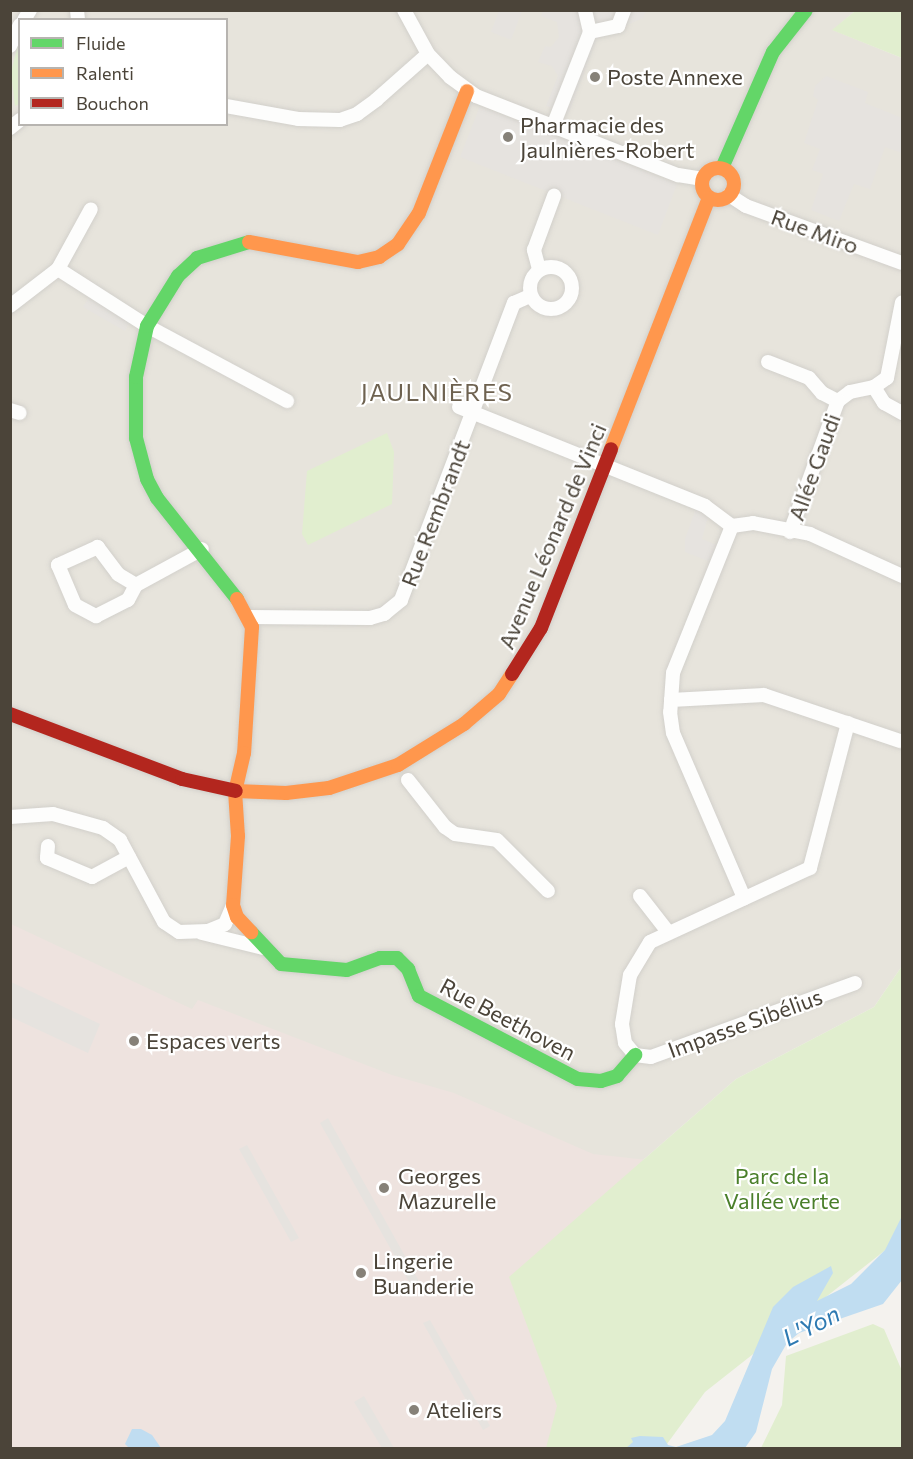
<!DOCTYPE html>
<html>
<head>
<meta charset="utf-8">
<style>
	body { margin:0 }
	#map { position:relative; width:913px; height:1459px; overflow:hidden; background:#f4f2ee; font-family:Commissioner,sans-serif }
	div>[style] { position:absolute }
	.residential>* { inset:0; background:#e7e4dc }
	.medical>* { inset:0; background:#eee3df }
	.green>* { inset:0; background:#e1eecf }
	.parking>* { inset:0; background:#e6e3df }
	.water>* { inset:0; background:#c0ddf1 }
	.roads { filter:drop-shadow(0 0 2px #d2d0cb) drop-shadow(0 0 2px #d2d0cb) }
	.street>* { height:14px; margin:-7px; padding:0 7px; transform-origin:7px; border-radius:7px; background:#fdfdfc }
	.street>.ring { margin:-7px; padding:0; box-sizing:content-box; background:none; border:14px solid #fdfdfc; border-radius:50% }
	.fast>* { height:14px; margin:-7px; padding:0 7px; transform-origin:7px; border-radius:7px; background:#63d668 }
	.slow>* { height:14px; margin:-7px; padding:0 7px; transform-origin:7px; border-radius:7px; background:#ff974d }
	.slow>.ring { margin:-7px; padding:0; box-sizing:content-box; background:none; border:14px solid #ff974d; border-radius:50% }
	.jam>* { height:14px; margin:-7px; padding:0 7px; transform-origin:7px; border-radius:7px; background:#b3261e }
	.dots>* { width:16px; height:16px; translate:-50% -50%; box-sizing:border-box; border:3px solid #fff; border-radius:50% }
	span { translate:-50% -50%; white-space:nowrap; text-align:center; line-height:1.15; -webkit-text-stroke:4.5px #fff; paint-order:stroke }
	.poi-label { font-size:22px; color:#4b4439 }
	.left { translate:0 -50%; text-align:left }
	.street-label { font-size:22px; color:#4b4439 }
	.park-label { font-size:22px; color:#4a7f2a }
	.neighbourhood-label { font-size:24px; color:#6e6250; letter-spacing:1.5px }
	.water-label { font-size:24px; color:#2e7ab2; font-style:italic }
	.frame { position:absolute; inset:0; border:12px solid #4b4439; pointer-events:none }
	.legend { position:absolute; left:18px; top:18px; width:210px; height:108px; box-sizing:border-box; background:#fff; border:2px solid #b7b4b0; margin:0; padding:8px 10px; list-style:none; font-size:18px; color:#4b4439 }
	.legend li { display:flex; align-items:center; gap:12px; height:30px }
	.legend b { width:30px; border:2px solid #b7b4b0 }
</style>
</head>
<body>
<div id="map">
	<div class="residential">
		<div style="clip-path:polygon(evenodd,10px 11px,855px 11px,833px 30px,902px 58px,902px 966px,874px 1007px,736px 1079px,509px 1277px,11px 1448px,10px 11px,20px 20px,226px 20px,226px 124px,20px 124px,20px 20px)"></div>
	</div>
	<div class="medical">
		<div style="clip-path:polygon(11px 924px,192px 1009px,198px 1000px,392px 1075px,454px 1093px,593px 1154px,666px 1162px,588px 1448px,11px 1448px)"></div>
	</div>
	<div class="green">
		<div style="clip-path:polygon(855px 11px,902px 11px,902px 58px,832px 30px)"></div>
		<div style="clip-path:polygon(19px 41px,19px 104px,15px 106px,11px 72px)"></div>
		<div style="clip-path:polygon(387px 433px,394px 452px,392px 504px,308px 545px,302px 534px,307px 471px)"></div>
		<div style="clip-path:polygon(902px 966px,902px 1237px,705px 1392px,664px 1448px,546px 1448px,557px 1406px,509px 1277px,736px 1079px,874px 1007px)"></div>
		<div style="clip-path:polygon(873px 1324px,884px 1329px,902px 1371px,902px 1448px,761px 1448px,782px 1405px,786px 1356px)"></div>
	</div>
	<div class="parking">
		<div style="clip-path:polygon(499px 11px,522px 11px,511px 40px,491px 32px)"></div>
		<div style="clip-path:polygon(543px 11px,646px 11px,643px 18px,597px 38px,569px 113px,546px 106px,558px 76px,552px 66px,538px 62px,545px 46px,551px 47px,559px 37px,557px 22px,541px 16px)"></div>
		<div style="clip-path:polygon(826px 76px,868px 92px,865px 103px,902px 118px,902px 153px,885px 147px,870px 189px,854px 184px,839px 221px,811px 210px,823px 174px,812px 170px,820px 149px,804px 143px,818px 100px,813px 96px,815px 86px)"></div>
		<div style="clip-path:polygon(480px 106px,677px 184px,658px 235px,460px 157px)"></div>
		<div style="clip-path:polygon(89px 297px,130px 321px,125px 331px,83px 307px)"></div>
		<div style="clip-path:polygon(698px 503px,710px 510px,702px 539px,717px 545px,711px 562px,685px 552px,685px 539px)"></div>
		<div style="clip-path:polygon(11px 982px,100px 1024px,88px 1053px,11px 1017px)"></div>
		<div style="clip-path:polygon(328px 1118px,420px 1283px,412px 1287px,320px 1123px)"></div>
		<div style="clip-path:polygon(247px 1145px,299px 1238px,291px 1242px,239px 1149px)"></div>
		<div style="clip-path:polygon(430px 1320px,490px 1426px,483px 1430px,423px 1323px)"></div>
		<div style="clip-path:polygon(364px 1396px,394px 1448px,382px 1448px,354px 1402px)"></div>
	</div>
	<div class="water">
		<div style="clip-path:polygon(902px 1216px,902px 1280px,883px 1304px,799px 1333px,787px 1343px,772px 1369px,756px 1432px,745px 1448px,626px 1448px,633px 1442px,631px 1438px,640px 1436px,663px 1437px,668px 1445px,676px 1447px,712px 1435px,725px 1421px,773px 1307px,793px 1287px,831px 1266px,833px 1273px,817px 1301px,851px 1284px,885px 1250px)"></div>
		<div style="clip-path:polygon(132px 1429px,141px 1429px,152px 1435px,161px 1448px,129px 1448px,125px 1444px)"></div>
	</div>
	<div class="roads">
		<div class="street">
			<div style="left:77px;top:10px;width:10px;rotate:84deg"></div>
			<div style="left:404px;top:10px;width:50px;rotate:61.4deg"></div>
			<div style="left:428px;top:54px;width:32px;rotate:46deg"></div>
			<div style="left:450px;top:77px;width:32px;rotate:36deg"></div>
			<div style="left:476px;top:96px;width:217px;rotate:21.4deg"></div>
			<div style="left:678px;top:175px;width:24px;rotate:9deg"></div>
			<div style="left:24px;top:20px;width:12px;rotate:-59deg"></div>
			<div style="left:590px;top:32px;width:29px;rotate:-12deg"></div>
			<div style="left:618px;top:26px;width:17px;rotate:-69deg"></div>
			<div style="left:10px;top:46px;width:23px;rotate:-65deg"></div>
			<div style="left:226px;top:106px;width:73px;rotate:10.2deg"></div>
			<div style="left:298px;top:119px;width:42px;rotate:1.4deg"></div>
			<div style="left:340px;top:120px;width:18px;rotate:-19deg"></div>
			<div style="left:357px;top:114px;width:24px;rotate:-36deg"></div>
			<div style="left:376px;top:100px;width:69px;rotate:-41.5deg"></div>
			<div style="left:553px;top:126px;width:101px;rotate:-68.5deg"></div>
			<div style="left:590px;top:32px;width:23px;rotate:-103deg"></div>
			<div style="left:10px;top:128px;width:13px;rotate:-39deg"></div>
			<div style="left:729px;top:195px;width:20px;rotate:33deg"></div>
			<div style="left:746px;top:206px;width:166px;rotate:20.1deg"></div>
			<div class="ring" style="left:530px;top:267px;width:28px;height:28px"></div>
			<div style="left:58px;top:269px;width:68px;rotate:-61.2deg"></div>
			<div style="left:539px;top:269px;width:20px;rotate:-105deg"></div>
			<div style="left:534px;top:250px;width:58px;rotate:-69.7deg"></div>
			<div style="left:10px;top:306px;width:61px;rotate:-37.6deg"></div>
			<div style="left:58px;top:269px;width:106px;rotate:32.6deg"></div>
			<div style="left:147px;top:326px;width:159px;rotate:28.2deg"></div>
			<div style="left:768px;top:362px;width:44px;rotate:21.3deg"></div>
			<div style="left:809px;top:378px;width:20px;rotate:49deg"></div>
			<div style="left:822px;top:393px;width:18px;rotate:27deg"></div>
			<div style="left:838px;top:401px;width:15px;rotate:-37deg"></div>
			<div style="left:850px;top:392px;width:25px;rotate:-12deg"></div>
			<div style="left:874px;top:387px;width:19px;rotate:58deg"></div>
			<div style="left:884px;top:403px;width:21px;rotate:29deg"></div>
			<div style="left:874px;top:387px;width:16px;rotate:-35deg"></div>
			<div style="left:887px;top:378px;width:77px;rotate:-78.8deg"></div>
			<div style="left:459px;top:407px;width:265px;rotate:21.9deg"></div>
			<div style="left:705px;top:506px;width:34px;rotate:37deg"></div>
			<div style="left:10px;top:410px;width:10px;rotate:17deg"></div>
			<div style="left:732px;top:526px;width:158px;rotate:111.9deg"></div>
			<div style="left:673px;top:673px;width:39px;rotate:94deg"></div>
			<div style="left:670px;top:712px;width:21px;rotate:82deg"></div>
			<div style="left:673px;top:733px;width:180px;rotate:66.7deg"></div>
			<div style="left:732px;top:526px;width:21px;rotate:-8deg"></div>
			<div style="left:753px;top:523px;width:58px;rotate:10.9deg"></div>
			<div style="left:810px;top:534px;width:101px;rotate:24.5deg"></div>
			<div style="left:790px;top:532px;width:140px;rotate:-69.9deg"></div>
			<div style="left:136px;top:585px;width:21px;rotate:-149deg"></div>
			<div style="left:118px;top:574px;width:34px;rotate:-127deg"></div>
			<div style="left:98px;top:547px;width:44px;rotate:155.8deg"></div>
			<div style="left:58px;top:565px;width:43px;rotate:67deg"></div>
			<div style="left:75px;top:605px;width:24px;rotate:28deg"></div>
			<div style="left:96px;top:616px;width:36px;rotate:-27deg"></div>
			<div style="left:128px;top:600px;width:17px;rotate:-62deg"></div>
			<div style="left:136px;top:585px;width:75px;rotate:-28.6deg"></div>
			<div style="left:249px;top:617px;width:121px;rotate:0.5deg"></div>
			<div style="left:370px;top:618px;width:15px;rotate:-16deg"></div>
			<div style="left:384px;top:614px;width:22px;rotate:-39deg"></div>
			<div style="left:401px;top:600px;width:318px;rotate:-69.2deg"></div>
			<div style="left:514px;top:303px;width:17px;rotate:-24deg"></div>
			<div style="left:671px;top:700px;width:93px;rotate:-3.1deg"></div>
			<div style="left:764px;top:695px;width:144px;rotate:18.7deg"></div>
			<div style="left:848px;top:723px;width:150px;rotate:104.7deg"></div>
			<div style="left:810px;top:868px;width:176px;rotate:155.2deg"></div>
			<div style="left:650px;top:942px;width:39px;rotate:121deg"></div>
			<div style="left:630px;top:975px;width:50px;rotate:99.3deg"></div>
			<div style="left:622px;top:1024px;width:19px;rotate:81deg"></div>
			<div style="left:625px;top:1043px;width:16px;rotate:50deg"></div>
			<div style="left:635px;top:1055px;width:16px;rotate:7deg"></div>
			<div style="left:651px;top:1057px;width:217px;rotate:-19.9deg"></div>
			<div style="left:408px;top:780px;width:60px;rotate:51.8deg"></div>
			<div style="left:445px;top:827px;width:12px;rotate:35deg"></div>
			<div style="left:455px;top:834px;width:42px;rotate:8.1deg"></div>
			<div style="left:497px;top:840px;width:72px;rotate:45deg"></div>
			<div style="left:10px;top:817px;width:43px;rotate:-4deg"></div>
			<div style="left:53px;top:814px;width:52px;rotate:15.6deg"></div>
			<div style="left:103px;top:828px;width:21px;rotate:35deg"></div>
			<div style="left:120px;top:840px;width:93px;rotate:61.8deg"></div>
			<div style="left:164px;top:922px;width:18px;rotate:34deg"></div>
			<div style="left:179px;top:932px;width:29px;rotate:-2deg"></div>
			<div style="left:208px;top:931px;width:18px;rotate:-22deg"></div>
			<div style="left:225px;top:924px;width:21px;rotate:-67deg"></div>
			<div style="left:48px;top:846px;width:12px;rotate:95deg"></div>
			<div style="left:47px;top:858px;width:49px;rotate:22.9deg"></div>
			<div style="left:92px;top:877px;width:42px;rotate:-28.4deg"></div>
			<div style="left:640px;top:896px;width:46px;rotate:52.1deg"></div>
			<div style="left:202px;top:933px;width:63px;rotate:13.8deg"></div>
		</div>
		<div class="fast">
			<div style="left:722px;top:168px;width:127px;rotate:-66.3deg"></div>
			<div style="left:773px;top:52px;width:53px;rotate:-51.8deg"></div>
			<div style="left:237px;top:599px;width:129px;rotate:-128.4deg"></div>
			<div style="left:157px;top:498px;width:21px;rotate:-118deg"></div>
			<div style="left:147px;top:479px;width:42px;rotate:-105deg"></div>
			<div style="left:136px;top:438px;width:61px;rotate:-90deg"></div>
			<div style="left:136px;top:377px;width:52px;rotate:-77.8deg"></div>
			<div style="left:147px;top:326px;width:59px;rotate:-58.2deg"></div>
			<div style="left:178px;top:276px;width:26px;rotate:-43deg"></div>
			<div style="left:197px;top:258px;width:54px;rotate:-17.1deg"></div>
			<div style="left:251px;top:932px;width:44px;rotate:46.8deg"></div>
			<div style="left:281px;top:964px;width:66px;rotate:5.2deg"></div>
			<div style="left:347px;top:970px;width:35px;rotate:-20deg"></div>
			<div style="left:380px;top:958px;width:17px"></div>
			<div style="left:397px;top:958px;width:16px;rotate:45deg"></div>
			<div style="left:408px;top:969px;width:29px;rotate:68deg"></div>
			<div style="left:419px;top:996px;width:179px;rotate:27.6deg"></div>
			<div style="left:578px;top:1079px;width:23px;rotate:5deg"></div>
			<div style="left:601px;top:1081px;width:17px;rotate:-17deg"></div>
			<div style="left:617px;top:1076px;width:28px;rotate:-49deg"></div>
		</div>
		<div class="slow">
			<div class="ring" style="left:702px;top:168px;width:18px;height:18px"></div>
			<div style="left:249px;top:242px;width:111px;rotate:10.4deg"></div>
			<div style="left:358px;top:262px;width:22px;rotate:-13deg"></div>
			<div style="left:379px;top:257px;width:23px;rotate:-34deg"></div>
			<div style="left:398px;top:244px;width:37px;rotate:-56deg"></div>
			<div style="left:419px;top:213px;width:131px;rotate:-68.5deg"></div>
			<div style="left:611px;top:449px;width:269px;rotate:-68.7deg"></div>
			<div style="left:237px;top:599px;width:32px;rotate:62deg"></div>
			<div style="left:252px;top:627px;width:126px;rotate:93.6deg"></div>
			<div style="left:244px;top:753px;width:39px;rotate:103deg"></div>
			<div style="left:235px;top:791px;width:45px;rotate:86.2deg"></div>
			<div style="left:238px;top:836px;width:69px;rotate:94.1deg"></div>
			<div style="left:233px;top:905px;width:13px;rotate:72deg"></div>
			<div style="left:237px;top:917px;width:21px;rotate:47deg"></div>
			<div style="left:236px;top:791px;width:50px;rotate:2.3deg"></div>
			<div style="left:286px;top:793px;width:43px;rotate:-6.6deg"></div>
			<div style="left:329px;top:788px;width:73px;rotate:-18.4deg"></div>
			<div style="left:398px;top:765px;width:78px;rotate:-31.8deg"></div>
			<div style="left:464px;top:724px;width:46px;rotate:-40.6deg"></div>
			<div style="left:499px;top:694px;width:24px;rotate:-57deg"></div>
		</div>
		<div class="jam">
			<div style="left:512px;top:674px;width:54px;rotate:-57.8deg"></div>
			<div style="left:541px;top:628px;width:192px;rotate:-68.6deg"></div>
			<div style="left:10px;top:714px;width:184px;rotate:20.7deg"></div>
			<div style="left:182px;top:779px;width:55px;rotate:12.5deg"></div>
		</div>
	</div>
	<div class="dots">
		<div style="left:595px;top:77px;background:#868178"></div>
		<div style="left:508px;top:137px;background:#868178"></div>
		<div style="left:134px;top:1041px;background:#868178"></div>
		<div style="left:384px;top:1188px;background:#868178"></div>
		<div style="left:361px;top:1273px;background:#868178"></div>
		<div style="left:414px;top:1410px;background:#868178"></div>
	</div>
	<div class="poi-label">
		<span class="left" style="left:607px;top:77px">Poste Annexe</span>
		<span class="left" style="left:520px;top:137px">Pharmacie des<br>Jaulnières-Robert</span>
		<span class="left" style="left:146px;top:1041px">Espaces verts</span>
		<span class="left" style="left:398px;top:1188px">Georges<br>Mazurelle</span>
		<span class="left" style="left:373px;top:1273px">Lingerie<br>Buanderie</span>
		<span class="left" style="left:426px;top:1410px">Ateliers</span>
	</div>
	<div class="street-label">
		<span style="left:815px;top:231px;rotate:20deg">Rue Miro</span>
		<span style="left:814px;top:467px;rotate:-70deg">Allée Gaudi</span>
		<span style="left:435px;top:513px;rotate:-69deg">Rue Rembrandt</span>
		<span style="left:552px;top:536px;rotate:-67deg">Avenue Léonard de Vinci</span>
		<span style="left:508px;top:1019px;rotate:28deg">Rue Beethoven</span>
		<span style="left:745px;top:1023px;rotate:-20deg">Impasse Sibélius</span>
	</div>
	<div class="park-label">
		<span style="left:782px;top:1188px">Parc de la<br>Vallée verte</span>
	</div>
	<div class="neighbourhood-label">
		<span style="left:437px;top:392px">JAULNIÈRES</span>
	</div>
	<div class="water-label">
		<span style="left:811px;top:1325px;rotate:-27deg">L'Yon</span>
	</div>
	<div class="frame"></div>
	<ul class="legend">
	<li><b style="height:8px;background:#63d668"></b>Fluide</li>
	<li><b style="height:8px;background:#ff974d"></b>Ralenti</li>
	<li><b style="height:8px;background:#b3261e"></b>Bouchon</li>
	</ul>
</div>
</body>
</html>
